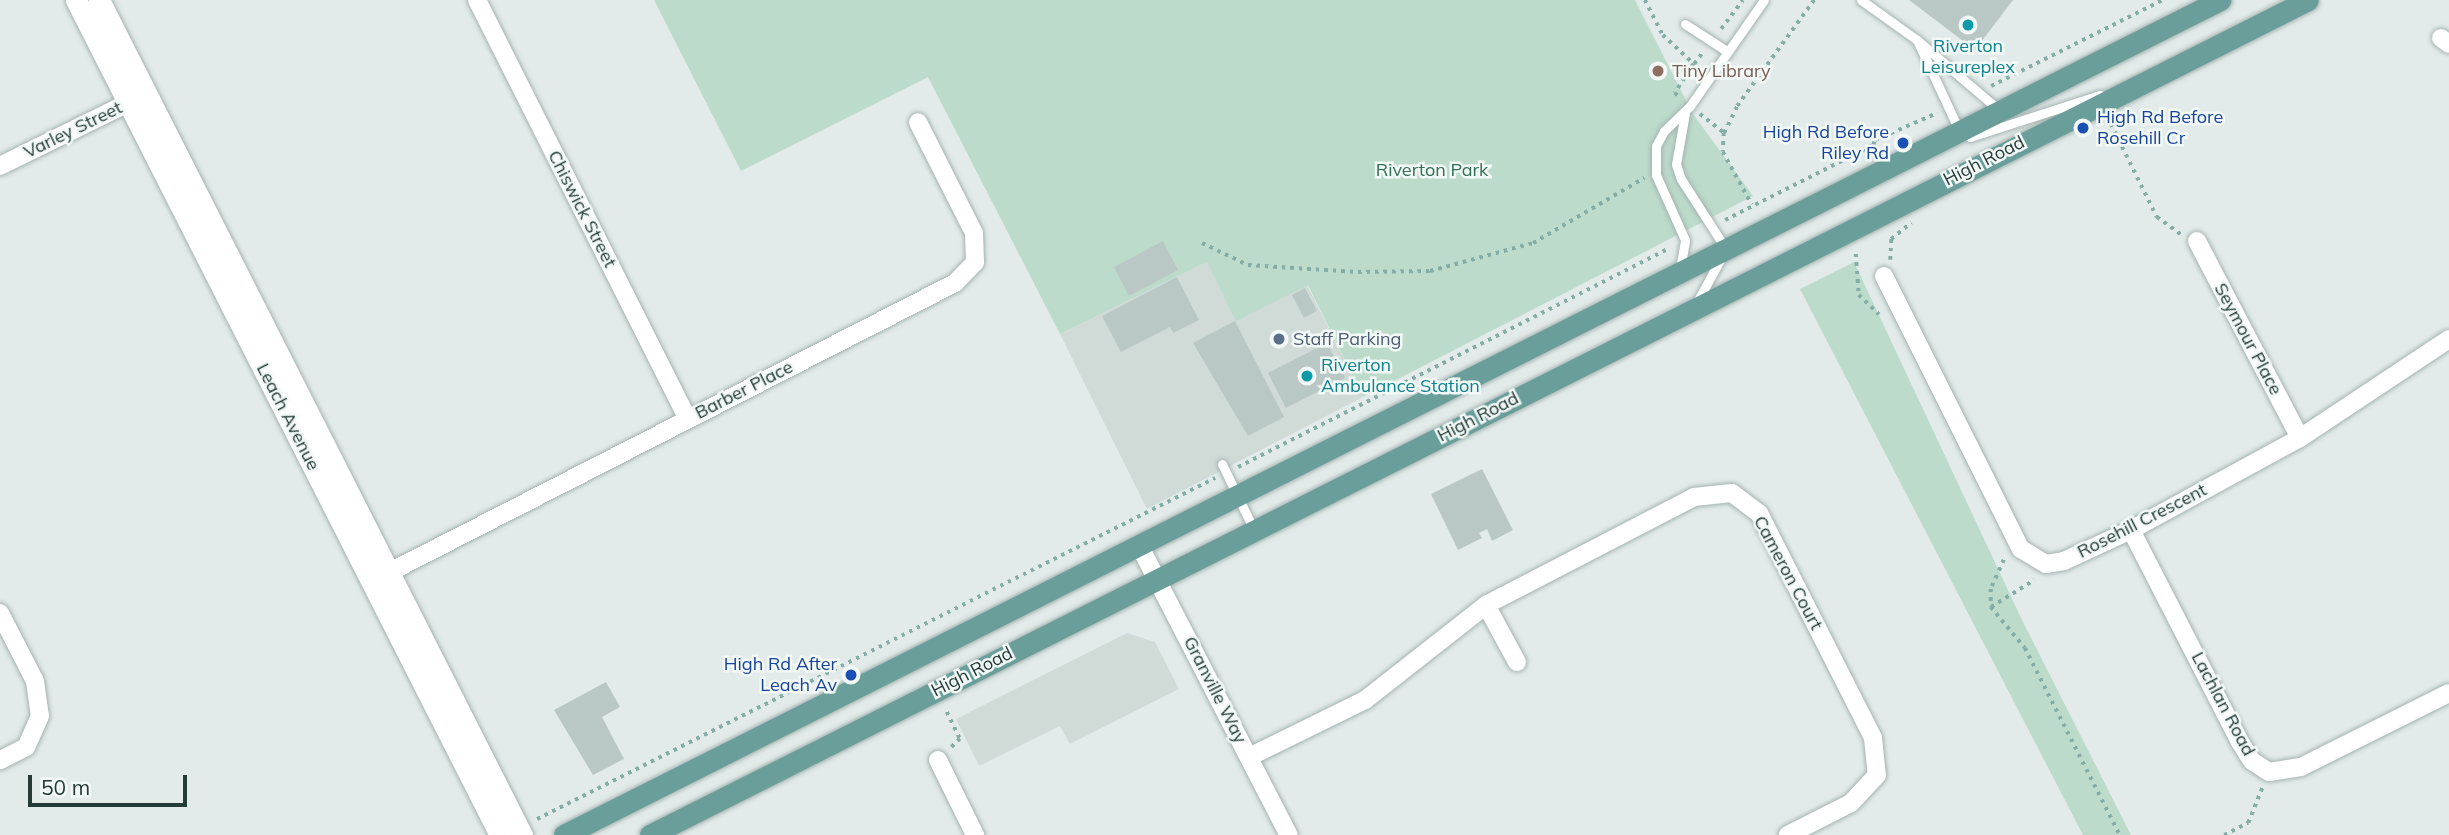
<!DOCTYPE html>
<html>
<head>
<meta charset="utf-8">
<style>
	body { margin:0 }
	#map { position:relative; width:2449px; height:835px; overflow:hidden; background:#e2ebe9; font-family:Mulish,sans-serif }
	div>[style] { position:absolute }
	.built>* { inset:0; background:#d0dbd8 }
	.green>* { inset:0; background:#bcdbca }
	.building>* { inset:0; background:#bac8c5 }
	.path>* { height:3.5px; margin-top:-1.75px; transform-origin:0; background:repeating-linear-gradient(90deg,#84ada7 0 3.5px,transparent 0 8.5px) }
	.roads { filter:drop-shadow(0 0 2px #a5b3b1) drop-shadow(0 0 2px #a5b3b1) }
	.lane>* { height:9px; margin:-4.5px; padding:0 4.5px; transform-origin:4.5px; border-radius:4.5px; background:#fff }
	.street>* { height:18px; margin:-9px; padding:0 9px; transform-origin:9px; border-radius:9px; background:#fff }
	.secondary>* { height:21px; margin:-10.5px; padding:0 10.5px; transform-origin:10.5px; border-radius:10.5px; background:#fff }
	.primary>* { height:21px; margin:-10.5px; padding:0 10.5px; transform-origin:10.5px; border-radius:10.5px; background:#699e9a }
	.dots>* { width:19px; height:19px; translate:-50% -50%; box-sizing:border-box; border:4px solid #f2f8f6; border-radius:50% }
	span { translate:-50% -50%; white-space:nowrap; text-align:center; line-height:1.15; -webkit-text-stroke:5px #f2f8f6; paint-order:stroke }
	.culture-label { font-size:18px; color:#0d838f }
	.left { translate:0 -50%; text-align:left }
	.education-label { font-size:18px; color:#785e54 }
	.transit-label { font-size:18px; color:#164399 }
	.right { translate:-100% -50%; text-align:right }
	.street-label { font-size:18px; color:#233b39 }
	.park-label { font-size:18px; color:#306f54 }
	.service-label { font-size:18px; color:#4e5e75 }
	.scale { position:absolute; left:28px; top:775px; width:159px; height:32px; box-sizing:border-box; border:4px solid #233b39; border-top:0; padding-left:9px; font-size:21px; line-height:24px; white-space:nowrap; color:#233b39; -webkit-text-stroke:5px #f2f8f6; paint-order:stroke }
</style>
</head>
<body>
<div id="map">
	<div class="built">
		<div style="clip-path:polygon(1207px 262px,1307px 285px,1363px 397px,1147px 509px,1060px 334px)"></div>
		<div style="clip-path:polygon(1127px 633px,1155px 642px,1179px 689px,1070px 744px,1060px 726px,979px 766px,956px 719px)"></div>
	</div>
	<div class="green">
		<div style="clip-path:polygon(654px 0,1635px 0,1693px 114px,1753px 196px,1363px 397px,1308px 285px,1236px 321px,1207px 262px,1060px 334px,928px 77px,741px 171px)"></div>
		<div style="clip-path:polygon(1854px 262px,2022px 620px,2131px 835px,2083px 835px,1800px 289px)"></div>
	</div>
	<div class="building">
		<div style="clip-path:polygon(1909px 0,2013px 0,1975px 50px)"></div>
		<div style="clip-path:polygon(1163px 241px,1178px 270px,1129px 296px,1114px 267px)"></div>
		<div style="clip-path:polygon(1177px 277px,1199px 320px,1173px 333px,1170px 327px,1121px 352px,1102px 316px)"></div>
		<div style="clip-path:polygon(1305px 288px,1317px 311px,1304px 318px,1292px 295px)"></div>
		<div style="clip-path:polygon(1235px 321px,1284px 417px,1248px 436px,1193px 343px)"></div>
		<div style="clip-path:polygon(1327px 343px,1345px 378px,1286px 408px,1268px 373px)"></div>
		<div style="clip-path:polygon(1482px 469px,1513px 530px,1492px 541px,1487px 529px,1479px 533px,1482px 538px,1458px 550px,1431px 494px)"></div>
		<div style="clip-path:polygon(606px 682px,620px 707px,602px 717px,624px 759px,593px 775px,554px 710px)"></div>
	</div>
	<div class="path">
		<div style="left:1645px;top:0;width:39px;rotate:63deg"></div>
		<div style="left:1663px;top:35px;width:42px;rotate:43.1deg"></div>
		<div style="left:1694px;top:64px;width:35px;rotate:123deg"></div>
		<div style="left:1675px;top:93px;width:4px;rotate:45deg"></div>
		<div style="left:1721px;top:29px;width:36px;rotate:-53deg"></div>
		<div style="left:1694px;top:64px;width:15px;rotate:-53deg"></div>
		<div style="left:1991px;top:86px;width:192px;rotate:-26.6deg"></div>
		<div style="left:1700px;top:114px;width:31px;rotate:38deg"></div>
		<div style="left:1724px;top:133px;width:19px;rotate:93deg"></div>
		<div style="left:1723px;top:152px;width:60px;rotate:61.3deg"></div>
		<div style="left:2111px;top:124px;width:104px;rotate:63.7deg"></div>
		<div style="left:2157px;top:217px;width:31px;rotate:36deg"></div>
		<div style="left:1724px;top:133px;width:30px;rotate:-64deg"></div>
		<div style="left:1737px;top:106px;width:131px;rotate:-54deg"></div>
		<div style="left:1725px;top:220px;width:166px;rotate:-26.9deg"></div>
		<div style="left:1873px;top:145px;width:5px;rotate:-68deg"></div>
		<div style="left:1875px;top:140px;width:68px;rotate:-23.5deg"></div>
		<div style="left:1202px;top:243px;width:51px;rotate:25.6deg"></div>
		<div style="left:1248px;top:265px;width:110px;rotate:3.6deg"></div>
		<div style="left:1358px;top:272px;width:72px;rotate:-0.8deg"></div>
		<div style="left:1430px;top:271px;width:107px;rotate:-15.2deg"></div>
		<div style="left:1533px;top:243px;width:129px;rotate:-30.4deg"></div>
		<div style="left:1856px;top:254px;width:41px;rotate:85.8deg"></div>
		<div style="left:1859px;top:295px;width:28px;rotate:44deg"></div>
		<div style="left:1890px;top:260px;width:21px;rotate:-87deg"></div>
		<div style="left:1891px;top:239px;width:26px;rotate:-39deg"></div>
		<div style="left:1238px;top:467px;width:482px;rotate:-26.9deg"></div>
		<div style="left:2004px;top:560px;width:32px;rotate:114deg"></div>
		<div style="left:1991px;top:589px;width:18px;rotate:90deg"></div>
		<div style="left:1991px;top:607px;width:53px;rotate:50.3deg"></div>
		<div style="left:2025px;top:648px;width:210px;rotate:63.1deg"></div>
		<div style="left:1991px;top:607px;width:51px;rotate:-32.1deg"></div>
		<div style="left:947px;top:712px;width:30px;rotate:64deg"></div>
		<div style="left:960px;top:739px;width:13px;rotate:135deg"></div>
		<div style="left:537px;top:819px;width:759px;rotate:-26.7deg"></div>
		<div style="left:2224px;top:835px;width:27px;rotate:-27deg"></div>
		<div style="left:2248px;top:823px;width:38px;rotate:-68deg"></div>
	</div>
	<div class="roads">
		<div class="lane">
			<div style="left:1861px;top:0;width:69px;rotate:35.5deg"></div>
			<div style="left:1917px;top:40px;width:108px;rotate:40.5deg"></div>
			<div style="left:1685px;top:24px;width:48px;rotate:33deg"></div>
			<div style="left:1917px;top:40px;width:99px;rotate:65deg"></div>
			<div style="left:1959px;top:130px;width:13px;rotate:32deg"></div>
			<div style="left:1970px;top:137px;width:137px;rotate:-17.9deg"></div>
			<div style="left:1685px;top:113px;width:52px;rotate:100deg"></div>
			<div style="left:1676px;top:164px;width:16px;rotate:72deg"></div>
			<div style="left:1681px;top:179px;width:83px;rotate:57.3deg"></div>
			<div style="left:1726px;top:249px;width:60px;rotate:118.7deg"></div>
			<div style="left:1680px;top:269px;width:29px;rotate:-80deg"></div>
			<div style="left:1685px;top:240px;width:71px;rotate:-114deg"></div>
			<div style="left:1656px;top:175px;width:29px;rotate:-90deg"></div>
			<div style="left:1656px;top:146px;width:17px;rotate:-62deg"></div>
			<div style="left:1664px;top:131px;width:36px;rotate:-44deg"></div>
			<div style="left:1690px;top:106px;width:129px;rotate:-55.1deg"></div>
			<div style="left:1222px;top:464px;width:73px;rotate:64.1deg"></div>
		</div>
		<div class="street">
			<div style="left:477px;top:0;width:469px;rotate:63.3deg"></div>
			<div style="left:2441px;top:38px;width:10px;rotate:37deg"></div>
			<div style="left:0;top:166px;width:156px;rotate:-26.2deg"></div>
			<div style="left:2197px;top:241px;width:222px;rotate:62.4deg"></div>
			<div style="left:1884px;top:276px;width:305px;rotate:63.4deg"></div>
			<div style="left:2021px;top:549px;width:29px;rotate:31deg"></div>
			<div style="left:2046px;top:564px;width:18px;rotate:-9deg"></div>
			<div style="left:2064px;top:561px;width:74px;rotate:-24.8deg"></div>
			<div style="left:2131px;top:530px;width:192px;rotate:-28.6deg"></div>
			<div style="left:2300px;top:438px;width:179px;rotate:-33.6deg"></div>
			<div style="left:2131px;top:530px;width:238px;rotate:62.8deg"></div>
			<div style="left:2240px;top:742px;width:22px;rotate:58deg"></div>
			<div style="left:2252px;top:761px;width:20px;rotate:33deg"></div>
			<div style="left:2269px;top:772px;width:32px;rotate:-9deg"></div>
			<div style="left:2301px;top:767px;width:165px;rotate:-26.6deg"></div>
			<div style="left:1139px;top:545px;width:326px;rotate:62.7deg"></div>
			<div style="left:378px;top:578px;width:648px;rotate:-27.08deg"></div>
			<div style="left:955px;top:283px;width:29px;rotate:-46deg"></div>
			<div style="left:975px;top:262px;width:29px;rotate:-92deg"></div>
			<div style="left:974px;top:233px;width:124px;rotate:-116.8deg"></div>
			<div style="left:1486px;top:605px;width:65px;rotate:61.5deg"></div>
			<div style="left:0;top:613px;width:76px;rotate:62.8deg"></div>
			<div style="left:35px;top:681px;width:35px;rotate:82deg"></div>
			<div style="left:40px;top:716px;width:34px;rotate:114deg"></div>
			<div style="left:26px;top:747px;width:29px;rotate:153deg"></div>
			<div style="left:1249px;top:757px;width:129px;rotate:-26.2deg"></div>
			<div style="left:1365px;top:700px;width:154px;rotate:-38.1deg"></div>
			<div style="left:1486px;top:605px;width:234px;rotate:-27.4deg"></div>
			<div style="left:1694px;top:497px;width:38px;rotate:-6deg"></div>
			<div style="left:1732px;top:493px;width:34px;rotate:37deg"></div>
			<div style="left:1759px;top:513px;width:252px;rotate:63.1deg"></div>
			<div style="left:1873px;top:738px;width:37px;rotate:84deg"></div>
			<div style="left:1877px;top:775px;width:38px;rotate:133deg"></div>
			<div style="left:1851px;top:803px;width:71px;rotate:153.1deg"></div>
			<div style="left:938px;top:760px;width:84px;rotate:63.7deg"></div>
		</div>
		<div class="secondary">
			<div style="left:76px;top:0;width:936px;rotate:63.08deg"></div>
			<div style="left:99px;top:0;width:936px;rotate:63.13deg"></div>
		</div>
		<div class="primary">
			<div style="left:564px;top:835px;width:1855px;rotate:-26.76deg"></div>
			<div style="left:650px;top:835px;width:1856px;rotate:-26.73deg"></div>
		</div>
	</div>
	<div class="dots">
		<div style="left:1968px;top:25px;background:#0f9aa8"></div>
		<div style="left:1658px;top:71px;background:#8d6e63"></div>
		<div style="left:2083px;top:128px;background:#1a4fb4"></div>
		<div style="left:1903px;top:143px;background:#1a4fb4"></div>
		<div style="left:1279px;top:339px;background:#5c6f8a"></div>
		<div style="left:1307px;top:376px;background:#0f9aa8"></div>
		<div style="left:851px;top:675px;background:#1a4fb4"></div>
	</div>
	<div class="culture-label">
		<span style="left:1968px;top:57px">Riverton<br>Leisureplex</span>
		<span class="left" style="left:1321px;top:376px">Riverton<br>Ambulance Station</span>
	</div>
	<div class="education-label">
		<span class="left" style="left:1672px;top:71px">Tiny Library</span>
	</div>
	<div class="transit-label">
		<span class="left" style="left:2097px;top:128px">High Rd Before<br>Rosehill Cr</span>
		<span class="right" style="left:1889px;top:143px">High Rd Before<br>Riley Rd</span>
		<span class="right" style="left:837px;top:675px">High Rd After<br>Leach Av</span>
	</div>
	<div class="street-label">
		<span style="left:73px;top:130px;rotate:-26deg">Varley Street</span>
		<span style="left:1984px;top:161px;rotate:-27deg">High Road</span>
		<span style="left:582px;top:209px;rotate:63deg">Chiswick Street</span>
		<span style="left:2248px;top:339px;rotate:62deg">Seymour Place</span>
		<span style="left:744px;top:390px;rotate:-27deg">Barber Place</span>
		<span style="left:288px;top:417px;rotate:63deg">Leach Avenue</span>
		<span style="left:1478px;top:417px;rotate:-27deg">High Road</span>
		<span style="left:2142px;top:521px;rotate:-27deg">Rosehill Crescent</span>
		<span style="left:1788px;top:573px;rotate:62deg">Cameron Court</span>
		<span style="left:972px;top:672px;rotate:-27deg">High Road</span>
		<span style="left:1215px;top:690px;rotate:63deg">Granville Way</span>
		<span style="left:2223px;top:704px;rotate:62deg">Lachlan Road</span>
	</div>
	<div class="park-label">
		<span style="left:1432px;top:170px">Riverton Park</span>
	</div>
	<div class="service-label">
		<span class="left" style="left:1293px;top:339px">Staff Parking</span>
	</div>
	<div class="scale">50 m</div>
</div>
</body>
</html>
